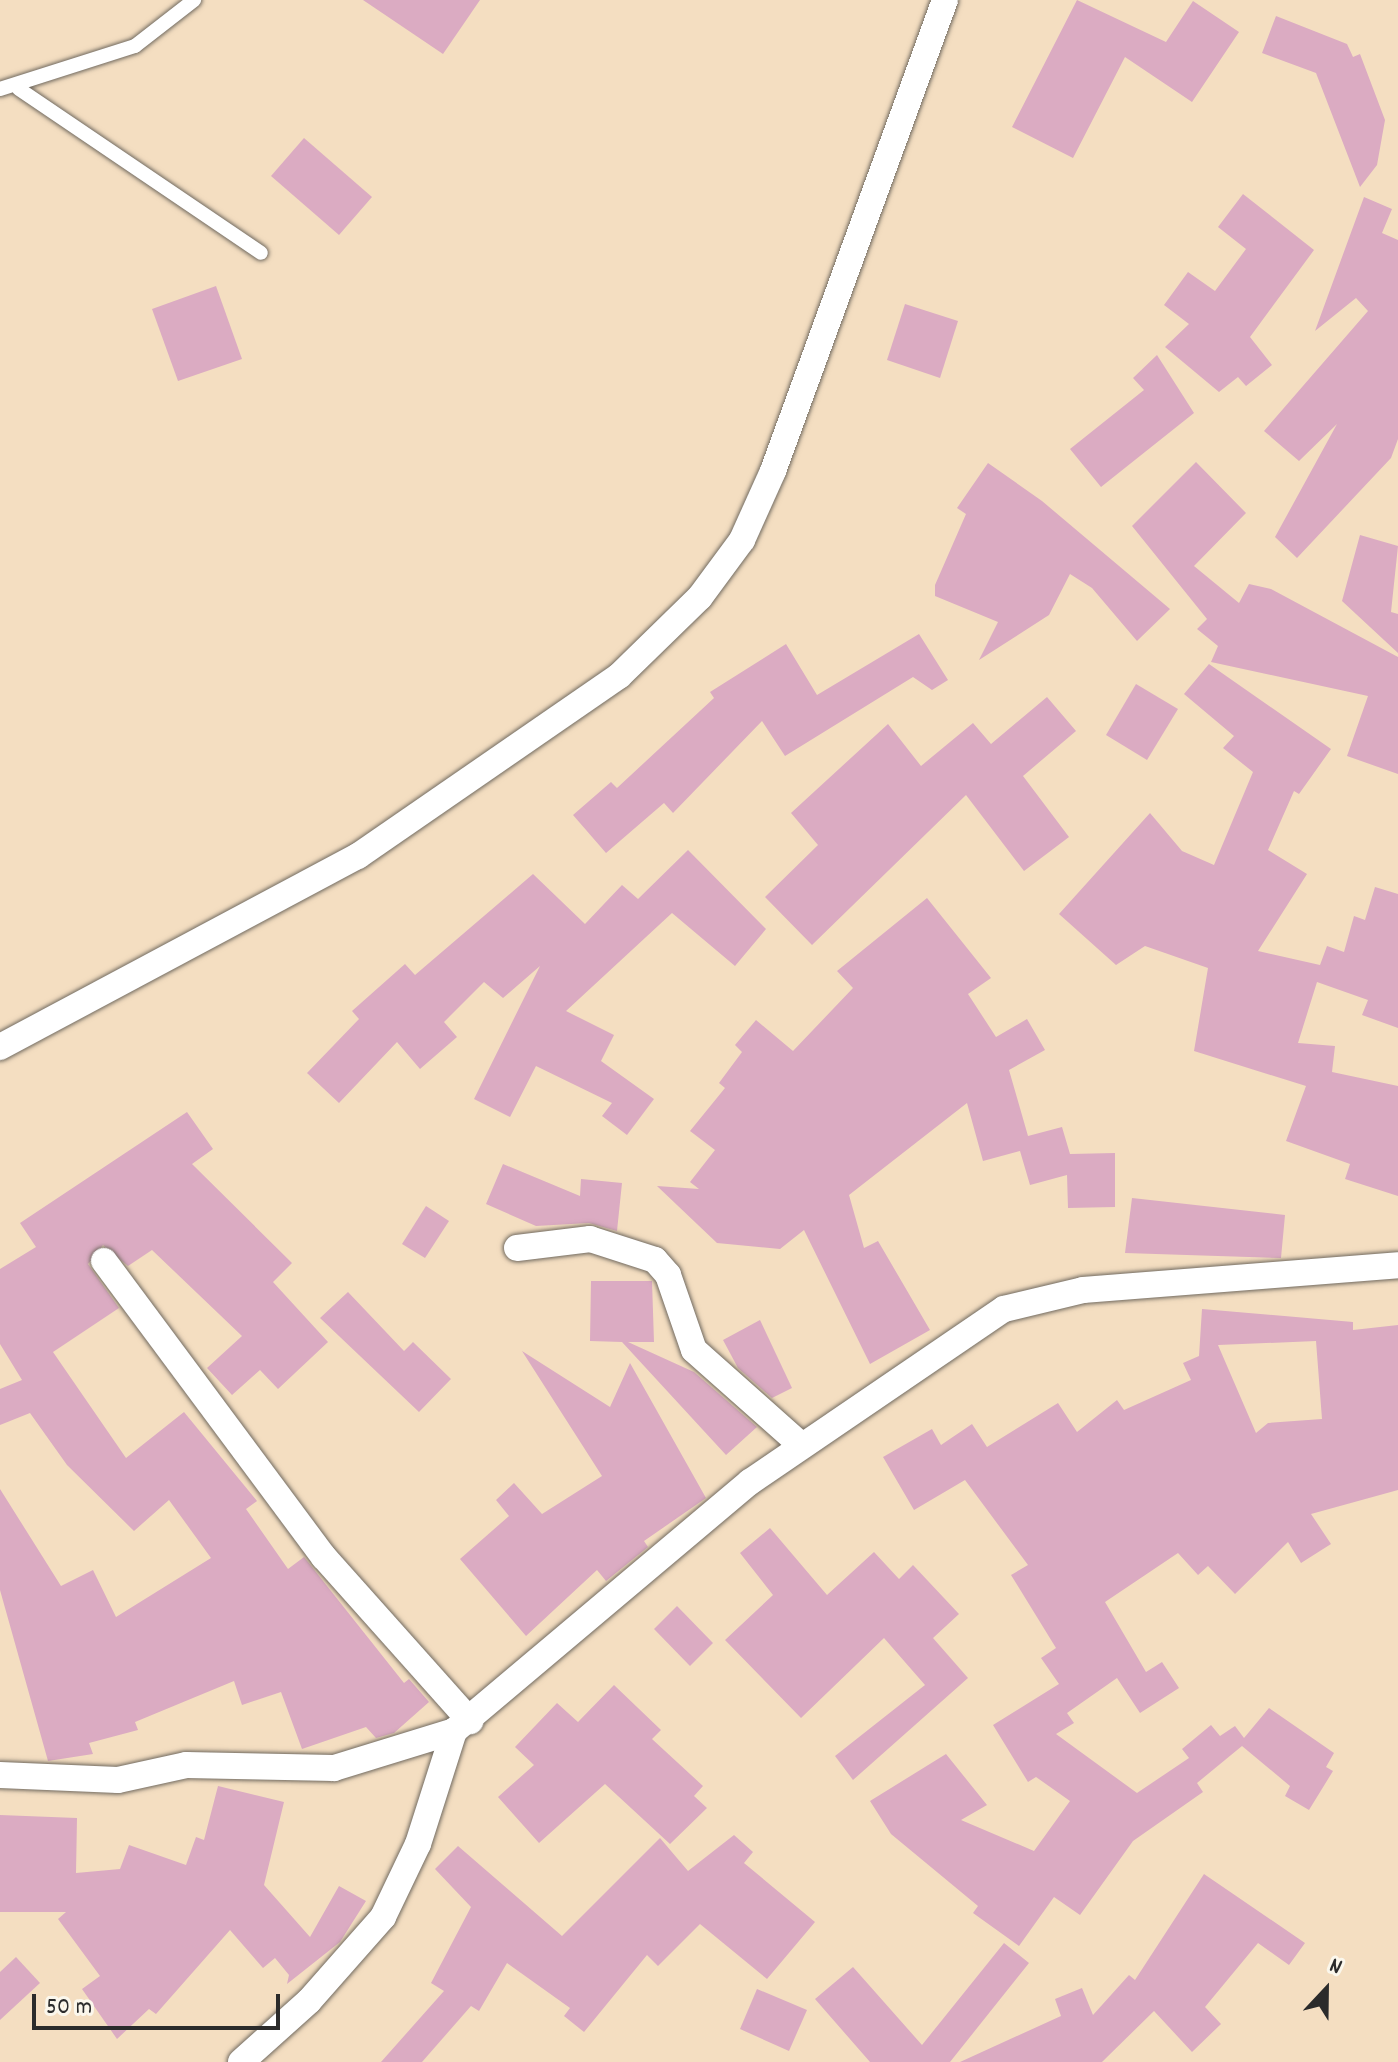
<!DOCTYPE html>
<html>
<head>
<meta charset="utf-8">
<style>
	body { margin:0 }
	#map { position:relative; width:1398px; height:2062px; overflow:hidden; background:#f4dec1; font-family:Dekko,sans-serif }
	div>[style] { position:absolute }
	.building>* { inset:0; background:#dbabc2 }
	.roads { filter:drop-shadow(0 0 2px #716a60) drop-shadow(0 0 2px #716a60) }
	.service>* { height:14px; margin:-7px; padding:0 7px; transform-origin:7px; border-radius:7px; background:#fff }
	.minor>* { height:26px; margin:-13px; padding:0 13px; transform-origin:13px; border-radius:13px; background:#fff }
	span { translate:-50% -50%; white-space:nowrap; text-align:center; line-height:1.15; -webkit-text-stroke:6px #fbf7ec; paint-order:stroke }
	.north { position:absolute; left:1286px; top:1950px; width:80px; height:80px; -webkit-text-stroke:6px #fbf7ec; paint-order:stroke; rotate:22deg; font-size:22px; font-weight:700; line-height:32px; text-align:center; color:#2b2b2b }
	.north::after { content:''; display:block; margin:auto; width:28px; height:36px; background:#2b2b2b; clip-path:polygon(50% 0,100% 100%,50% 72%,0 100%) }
	.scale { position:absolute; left:32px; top:1994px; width:248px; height:36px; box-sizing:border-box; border:4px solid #2b2b2b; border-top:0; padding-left:10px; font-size:24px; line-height:28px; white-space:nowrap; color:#2b2b2b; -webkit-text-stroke:6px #fbf7ec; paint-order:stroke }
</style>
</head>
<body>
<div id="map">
	<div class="building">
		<div style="clip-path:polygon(363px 0,480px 0,443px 54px)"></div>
		<div style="clip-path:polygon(1077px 0,1166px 42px,1193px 1px,1239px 32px,1192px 102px,1125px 57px,1073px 158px,1012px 127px)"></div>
		<div style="clip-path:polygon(1276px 16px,1347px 44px,1353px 57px,1360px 54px,1385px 120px,1377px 165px,1360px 187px,1316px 73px,1262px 53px)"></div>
		<div style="clip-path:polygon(304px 138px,372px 197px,339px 235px,271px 176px)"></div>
		<div style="clip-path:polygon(1243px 194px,1314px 250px,1250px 337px,1272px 365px,1246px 386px,1238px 377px,1219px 392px,1165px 347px,1189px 324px,1164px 305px,1188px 272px,1215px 291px,1246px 249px,1218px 227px)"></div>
		<div style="clip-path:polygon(1364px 197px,1392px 209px,1382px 233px,1398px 240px,1398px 439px,1391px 458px,1297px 558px,1275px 537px,1337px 424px,1299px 461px,1264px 431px,1368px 311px,1356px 298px,1315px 331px)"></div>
		<div style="clip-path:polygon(216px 286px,242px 359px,178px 381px,152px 309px)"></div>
		<div style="clip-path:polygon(905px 304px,958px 321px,940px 378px,887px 360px)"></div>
		<div style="clip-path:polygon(1157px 355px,1194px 413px,1101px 487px,1070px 449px,1144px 390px,1133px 378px)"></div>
		<div style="clip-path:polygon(1196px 462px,1246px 513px,1194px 566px,1239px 603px,1249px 584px,1271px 589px,1398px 657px,1398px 774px,1347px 756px,1368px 696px,1211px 662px,1218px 646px,1197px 629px,1207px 619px,1132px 526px)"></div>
		<div style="clip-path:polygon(988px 463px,1042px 501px,1170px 609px,1137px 641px,1092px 588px,1070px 574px,1049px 615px,979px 660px,998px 622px,935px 596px,935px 585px,966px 514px,957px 508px)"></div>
		<div style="clip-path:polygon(1360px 535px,1398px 546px,1391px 612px,1398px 614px,1398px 653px,1342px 601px)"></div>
		<div style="clip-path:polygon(919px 634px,948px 680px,932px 690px,913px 677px,785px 756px,762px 721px,673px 813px,664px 803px,606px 853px,573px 815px,611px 782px,617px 788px,714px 698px,710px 692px,786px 644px,817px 695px)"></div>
		<div style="clip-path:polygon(1209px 664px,1331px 749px,1299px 794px,1294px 791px,1268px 850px,1307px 874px,1258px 951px,1320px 965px,1327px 946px,1344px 952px,1354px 916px,1365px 920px,1375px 887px,1398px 894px,1398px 1028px,1362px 1015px,1368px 1000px,1317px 982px,1298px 1043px,1335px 1046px,1332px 1072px,1398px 1086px,1398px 1196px,1345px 1179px,1350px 1164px,1286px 1141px,1306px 1086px,1194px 1051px,1208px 968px,1145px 946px,1116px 965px,1059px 914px,1150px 813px,1182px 851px,1214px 865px,1253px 772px,1223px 748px,1234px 736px,1184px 694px)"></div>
		<div style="clip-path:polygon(1136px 684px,1178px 709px,1147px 760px,1106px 735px)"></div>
		<div style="clip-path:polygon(1047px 697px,1076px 731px,1023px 776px,1069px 837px,1024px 871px,966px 795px,812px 945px,765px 897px,818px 845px,791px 813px,888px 724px,921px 766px,973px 723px,991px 744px)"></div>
		<div style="clip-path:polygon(688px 850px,766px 929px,735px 966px,672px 913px,566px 1011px,614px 1035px,601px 1061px,654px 1099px,627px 1135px,602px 1116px,612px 1103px,536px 1066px,510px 1117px,474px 1099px,540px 966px,503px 998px,484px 982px,444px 1022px,457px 1037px,420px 1069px,397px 1042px,339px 1103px,307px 1073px,359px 1019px,352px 1011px,405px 964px,415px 975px,533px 874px,585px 924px,622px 885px,638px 899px)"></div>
		<div style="clip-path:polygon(927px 898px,991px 978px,968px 994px,996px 1037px,1027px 1019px,1045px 1050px,1009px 1070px,1028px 1136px,1062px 1127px,1070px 1154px,1115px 1153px,1115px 1207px,1068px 1208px,1067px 1175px,1030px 1185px,1020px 1151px,983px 1161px,967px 1103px,849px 1195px,864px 1248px,878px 1241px,930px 1330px,870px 1364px,804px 1230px,780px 1249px,717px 1243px,657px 1186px,699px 1189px,690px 1182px,715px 1150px,690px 1131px,725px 1088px,719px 1083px,742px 1052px,735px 1045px,756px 1020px,793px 1051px,853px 988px,837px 971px)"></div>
		<div style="clip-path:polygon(187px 1112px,213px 1149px,192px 1164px,292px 1263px,273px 1282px,328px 1342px,278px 1389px,260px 1370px,232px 1395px,207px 1368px,242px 1336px,152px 1250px,128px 1266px,103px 1245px,88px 1264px,119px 1308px,53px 1352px,126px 1458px,184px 1412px,257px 1501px,246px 1509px,288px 1569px,304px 1557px,404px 1683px,409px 1679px,429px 1702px,394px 1733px,376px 1738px,366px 1727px,302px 1749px,281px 1692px,242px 1705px,234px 1681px,135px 1722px,138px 1730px,89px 1743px,93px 1754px,48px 1761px,0 1590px,0 1489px,61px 1586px,93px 1570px,116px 1617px,211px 1558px,169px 1500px,134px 1531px,67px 1465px,30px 1413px,0 1425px,0 1389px,22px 1380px,0 1344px,0 1269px,36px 1247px,20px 1223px)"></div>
		<div style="clip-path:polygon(503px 1164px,580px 1196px,581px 1179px,622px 1183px,617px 1231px,589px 1223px,536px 1226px,486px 1204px)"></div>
		<div style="clip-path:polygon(1132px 1198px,1285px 1215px,1281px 1258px,1125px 1253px)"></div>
		<div style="clip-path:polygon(426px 1206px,449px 1221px,425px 1258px,402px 1244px)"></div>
		<div style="clip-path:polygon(591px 1281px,652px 1281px,654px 1342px,628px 1342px,694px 1372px,757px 1427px,726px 1455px,622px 1342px,590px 1341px)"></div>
		<div style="clip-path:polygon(348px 1292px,404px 1351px,413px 1342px,451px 1379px,419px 1412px,320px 1318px)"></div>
		<div style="clip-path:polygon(evenodd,1202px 1309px,1353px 1322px,1353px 1330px,1398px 1325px,1398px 1490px,1311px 1514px,1331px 1544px,1301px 1563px,1288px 1542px,1235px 1594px,1208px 1566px,1198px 1575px,1178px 1553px,1105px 1602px,1146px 1672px,1162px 1662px,1179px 1688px,1140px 1713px,1117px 1678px,1067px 1713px,1074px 1723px,1056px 1734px,1137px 1793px,1189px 1758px,1182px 1749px,1211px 1725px,1220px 1736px,1235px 1726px,1244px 1738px,1269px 1708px,1334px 1753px,1326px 1767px,1333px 1771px,1309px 1810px,1285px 1796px,1290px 1786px,1242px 1746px,1197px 1783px,1203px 1792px,1133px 1841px,1080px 1915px,1054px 1897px,1019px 1946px,973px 1913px,978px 1906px,891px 1834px,870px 1801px,946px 1754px,987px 1805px,961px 1820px,1034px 1851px,1070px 1801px,1036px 1777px,1028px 1782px,993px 1725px,1059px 1684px,1041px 1658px,1056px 1648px,1011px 1575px,1028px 1565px,965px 1480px,914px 1510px,883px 1457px,932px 1429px,941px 1445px,972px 1424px,987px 1447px,1058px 1403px,1077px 1432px,1117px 1400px,1124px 1410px,1191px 1380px,1183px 1363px,1199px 1356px,1202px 1309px,1316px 1341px,1322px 1419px,1268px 1423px,1256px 1433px,1218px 1345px,1316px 1341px)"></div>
		<div style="clip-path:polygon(760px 1320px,792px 1388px,772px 1398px,738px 1368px,723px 1340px)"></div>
		<div style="clip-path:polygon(522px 1351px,610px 1407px,630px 1363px,706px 1498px,644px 1541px,648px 1547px,606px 1581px,597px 1570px,526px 1636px,460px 1559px,509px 1516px,496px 1500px,514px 1483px,542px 1514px,602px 1476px)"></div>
		<div style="clip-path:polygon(770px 1528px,827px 1595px,874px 1552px,899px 1579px,913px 1565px,959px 1614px,933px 1638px,968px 1678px,853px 1780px,835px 1756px,925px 1685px,884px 1638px,801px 1718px,725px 1640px,773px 1595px,740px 1553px)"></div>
		<div style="clip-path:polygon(677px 1606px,713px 1643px,690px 1666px,654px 1629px)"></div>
		<div style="clip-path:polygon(614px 1685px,661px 1730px,652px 1739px,703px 1786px,694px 1796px,707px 1808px,670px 1844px,605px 1784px,539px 1843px,498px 1797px,534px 1765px,515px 1747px,557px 1703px,578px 1722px)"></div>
		<div style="clip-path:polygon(218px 1786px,284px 1802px,264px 1885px,310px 1937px,339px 1886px,366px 1901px,340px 1942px,287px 1984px,289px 1975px,275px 1958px,263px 1968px,230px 1930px,156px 2014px,149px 2009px,117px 2039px,82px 1989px,100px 1976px,58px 1919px,66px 1912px,0 1912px,0 1815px,77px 1818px,76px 1873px,120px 1869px,129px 1845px,186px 1865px,196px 1837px,204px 1840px)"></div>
		<div style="clip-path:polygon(734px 1835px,753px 1852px,744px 1863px,815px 1922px,767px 1979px,700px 1924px,658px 1966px,647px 1955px,584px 2032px,564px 2016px,570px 2008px,507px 1963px,479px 2011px,471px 2006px,422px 2062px,381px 2062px,444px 1991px,431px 1983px,471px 1907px,435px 1869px,458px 1846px,562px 1936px,660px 1838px,688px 1871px)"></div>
		<div style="clip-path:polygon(1204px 1874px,1305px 1943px,1289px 1965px,1258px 1943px,1205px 2007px,1221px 2024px,1192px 2052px,1154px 2011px,1102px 2062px,960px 2062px,1061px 2016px,1055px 1999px,1082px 1988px,1093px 2015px,1129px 1975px,1135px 1980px)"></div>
		<div style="clip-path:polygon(1004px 1943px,1029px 1963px,950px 2062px,870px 2062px,815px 1999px,853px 1967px,922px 2045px)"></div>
		<div style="clip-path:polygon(16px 1957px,40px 1983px,0 2020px,0 1972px)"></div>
		<div style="clip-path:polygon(757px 1989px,807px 2010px,789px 2051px,740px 2029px)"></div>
	</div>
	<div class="roads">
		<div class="service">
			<div style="left:0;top:89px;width:142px;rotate:-17.7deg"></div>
			<div style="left:135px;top:46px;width:75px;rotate:-37.9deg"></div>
			<div style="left:19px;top:89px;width:292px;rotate:34.1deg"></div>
		</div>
		<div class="minor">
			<div style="left:0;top:1047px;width:406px;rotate:-28.1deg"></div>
			<div style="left:358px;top:856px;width:317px;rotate:-34.6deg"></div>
			<div style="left:619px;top:676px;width:113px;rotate:-44.3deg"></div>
			<div style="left:700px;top:597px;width:71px;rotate:-53.6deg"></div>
			<div style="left:742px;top:540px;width:76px;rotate:-65.8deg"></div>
			<div style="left:773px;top:471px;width:501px;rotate:-69.94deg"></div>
			<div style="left:517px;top:1248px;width:74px;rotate:-7deg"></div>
			<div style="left:590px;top:1239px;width:68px;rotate:17.9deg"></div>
			<div style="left:655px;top:1260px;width:20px;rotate:49deg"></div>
			<div style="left:668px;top:1275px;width:79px;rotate:70.9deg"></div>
			<div style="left:694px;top:1350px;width:144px;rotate:41.6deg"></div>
			<div style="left:104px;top:1261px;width:369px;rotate:53.4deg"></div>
			<div style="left:324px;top:1557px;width:220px;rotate:48.3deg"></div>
			<div style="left:0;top:1775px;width:118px;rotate:2.4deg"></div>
			<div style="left:118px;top:1780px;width:70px;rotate:-12.4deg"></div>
			<div style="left:186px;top:1765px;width:148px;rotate:1.2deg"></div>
			<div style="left:334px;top:1768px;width:126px;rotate:-17.1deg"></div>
			<div style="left:454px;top:1731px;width:387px;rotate:-40.1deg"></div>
			<div style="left:750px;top:1482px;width:307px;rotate:-34.3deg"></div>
			<div style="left:1004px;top:1309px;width:81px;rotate:-13.5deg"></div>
			<div style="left:1083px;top:1290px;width:316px;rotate:-4.5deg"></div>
			<div style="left:241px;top:2062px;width:91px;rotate:-41.9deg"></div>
			<div style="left:309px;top:2001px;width:112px;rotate:-48.6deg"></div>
			<div style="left:383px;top:1917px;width:81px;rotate:-64.4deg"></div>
			<div style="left:418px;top:1844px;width:119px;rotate:-72.3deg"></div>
		</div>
	</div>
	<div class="north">N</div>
	<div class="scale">50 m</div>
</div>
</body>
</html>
